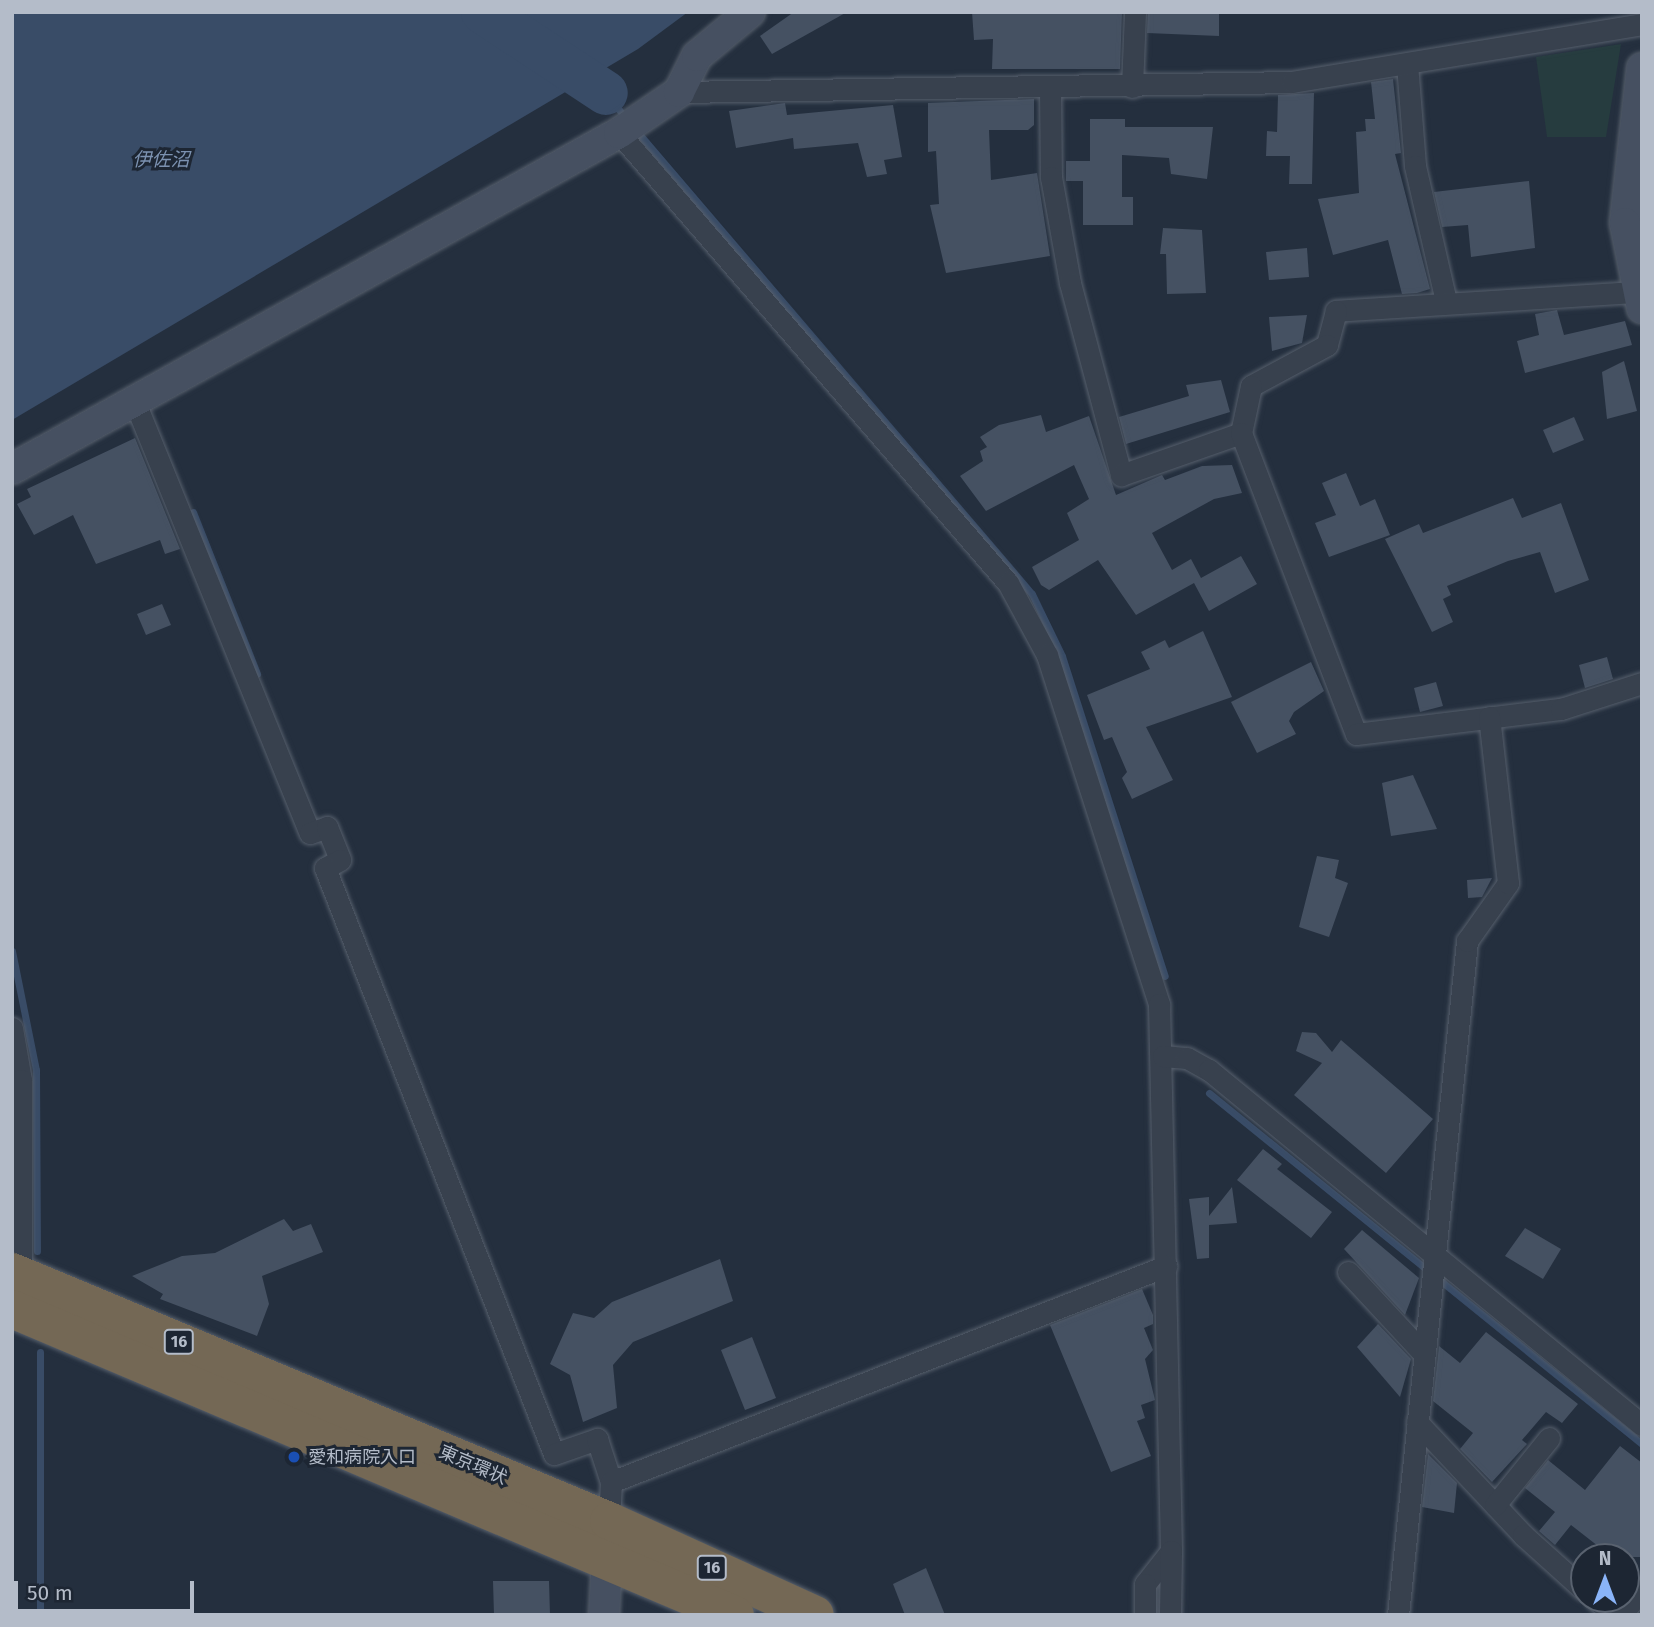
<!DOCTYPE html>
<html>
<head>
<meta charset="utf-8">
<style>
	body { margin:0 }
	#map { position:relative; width:1654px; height:1627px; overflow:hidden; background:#242f3e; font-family:"Fira Sans","Noto Sans JP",sans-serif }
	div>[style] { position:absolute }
	.green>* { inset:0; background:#263c3f }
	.water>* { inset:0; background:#394c67 }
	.stream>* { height:7px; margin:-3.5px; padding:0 3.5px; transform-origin:3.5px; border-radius:3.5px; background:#394c67 }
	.river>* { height:44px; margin:-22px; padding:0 22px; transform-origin:22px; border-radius:22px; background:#394c67 }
	.building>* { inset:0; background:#455162 }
	.roads { filter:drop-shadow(0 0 2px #565f6c) drop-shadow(0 0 2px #565f6c) }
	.street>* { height:21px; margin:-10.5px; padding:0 10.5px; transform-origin:10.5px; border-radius:10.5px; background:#38414e }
	.secondary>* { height:30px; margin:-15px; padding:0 15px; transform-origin:15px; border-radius:15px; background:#465061 }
	.highway>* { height:38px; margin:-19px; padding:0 19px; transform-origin:19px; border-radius:19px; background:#746855 }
	.dots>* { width:19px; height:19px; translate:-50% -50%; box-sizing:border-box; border:4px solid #1d2633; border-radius:50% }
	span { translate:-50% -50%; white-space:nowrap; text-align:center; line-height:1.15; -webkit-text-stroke:6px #1d2633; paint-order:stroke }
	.shield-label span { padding:2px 5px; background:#1d2633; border:2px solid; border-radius:5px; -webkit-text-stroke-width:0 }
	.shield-label { font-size:16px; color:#b4bcc9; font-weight:700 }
	.poi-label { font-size:18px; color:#b4bcc9 }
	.left { translate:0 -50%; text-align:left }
	.street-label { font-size:18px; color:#b4bcc9 }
	.water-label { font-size:19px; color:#7c92b1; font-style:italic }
	.frame { position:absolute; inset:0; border:14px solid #b4bcc9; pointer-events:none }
	.north { position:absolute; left:1570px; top:1543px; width:70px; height:70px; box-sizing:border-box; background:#1d2633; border:2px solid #59626f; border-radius:50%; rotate:0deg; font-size:19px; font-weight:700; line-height:28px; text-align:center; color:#b4bcc9 }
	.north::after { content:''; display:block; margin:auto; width:24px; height:32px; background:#8ab4f8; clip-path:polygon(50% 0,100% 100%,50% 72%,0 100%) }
	.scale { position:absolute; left:14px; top:1581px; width:180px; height:32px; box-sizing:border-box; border:4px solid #b4bcc9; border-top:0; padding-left:9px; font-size:21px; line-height:24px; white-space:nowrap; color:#b4bcc9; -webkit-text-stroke:5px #1d2633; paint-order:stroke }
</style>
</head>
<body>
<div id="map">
	<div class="green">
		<div style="clip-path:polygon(1621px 44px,1606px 137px,1547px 137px,1536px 57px)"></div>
	</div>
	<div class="water">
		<div style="clip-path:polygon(12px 12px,688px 12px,638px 49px,12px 420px)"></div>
	</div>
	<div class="stream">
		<div style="left:606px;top:93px;width:34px;rotate:52deg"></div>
		<div style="left:635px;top:129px;width:611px;rotate:49.51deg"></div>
		<div style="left:1032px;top:594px;width:69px;rotate:64.2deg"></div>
		<div style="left:1062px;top:656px;width:336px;rotate:72.2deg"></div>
		<div style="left:193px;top:512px;width:174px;rotate:68.4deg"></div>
		<div style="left:12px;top:951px;width:121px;rotate:78.6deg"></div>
		<div style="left:36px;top:1070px;width:181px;rotate:89.7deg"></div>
		<div style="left:1209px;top:1093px;width:557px;rotate:39.03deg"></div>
		<div style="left:40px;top:1352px;width:263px;rotate:90deg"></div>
	</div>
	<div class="river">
		<div style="left:483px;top:12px;width:147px;rotate:33.4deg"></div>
	</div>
	<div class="building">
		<div style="clip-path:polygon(794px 12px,847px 12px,772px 54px,760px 36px)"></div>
		<div style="clip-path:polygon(972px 12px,1122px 12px,1120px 69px,992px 69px,993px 39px,974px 40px)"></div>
		<div style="clip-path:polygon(1148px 12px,1219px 12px,1219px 36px,1147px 33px)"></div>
		<div style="clip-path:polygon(1393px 79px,1401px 153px,1395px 154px,1430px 289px,1417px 293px,1402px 294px,1388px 240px,1333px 255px,1318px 199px,1359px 193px,1356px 132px,1366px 131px,1365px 119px,1375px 119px,1371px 82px)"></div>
		<div style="clip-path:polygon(1314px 93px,1312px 184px,1289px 184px,1290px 156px,1266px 156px,1267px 131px,1277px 132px,1278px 95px)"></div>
		<div style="clip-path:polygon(1034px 99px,1034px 125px,1028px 130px,989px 130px,991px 180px,1037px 173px,1050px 256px,946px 273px,930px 205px,939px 204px,936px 151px,928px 152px,928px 103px)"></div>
		<div style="clip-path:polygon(785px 103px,787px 115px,893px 105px,902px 157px,884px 160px,887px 174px,867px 177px,858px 143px,794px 149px,793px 138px,736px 148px,729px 111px)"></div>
		<div style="clip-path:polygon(1090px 119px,1125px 119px,1125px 127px,1213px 127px,1207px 179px,1171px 174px,1169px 158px,1122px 155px,1122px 197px,1133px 197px,1133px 225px,1083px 225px,1083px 181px,1066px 181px,1066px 161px,1090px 161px)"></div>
		<div style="clip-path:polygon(1529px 181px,1535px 248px,1471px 257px,1468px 225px,1442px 227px,1434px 192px)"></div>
		<div style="clip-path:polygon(1163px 228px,1202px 230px,1206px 293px,1167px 294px,1166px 254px,1160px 254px)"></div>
		<div style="clip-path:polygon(1307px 248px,1309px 277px,1269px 280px,1266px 252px)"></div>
		<div style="clip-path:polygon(1557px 310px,1564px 335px,1625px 321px,1632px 345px,1525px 373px,1517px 341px,1539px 335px,1535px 314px)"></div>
		<div style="clip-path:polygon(1307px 315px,1302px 343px,1272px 351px,1269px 317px)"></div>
		<div style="clip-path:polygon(1624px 361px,1637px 411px,1607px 419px,1602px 372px)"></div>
		<div style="clip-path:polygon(1221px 380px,1230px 412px,1126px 444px,1119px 417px,1189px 396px,1186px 385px)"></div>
		<div style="clip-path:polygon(1041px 415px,1046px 432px,1089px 416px,1116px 495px,1162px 475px,1165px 480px,1202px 466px,1232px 465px,1242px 493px,1214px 499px,1152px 533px,1172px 570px,1191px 559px,1201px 578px,1241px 556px,1257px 584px,1209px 611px,1194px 583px,1136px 615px,1098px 560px,1049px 590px,1041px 585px,1032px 567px,1079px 540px,1067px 513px,1089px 499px,1074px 465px,986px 511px,960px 476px,983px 461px,980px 451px,987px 447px,980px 437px,999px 425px)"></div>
		<div style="clip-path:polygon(1574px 417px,1584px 440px,1553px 453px,1543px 430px)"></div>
		<div style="clip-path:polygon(135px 438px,180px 549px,165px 554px,160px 540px,96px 564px,73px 515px,34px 535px,17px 504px,31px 497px,27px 489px)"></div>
		<div style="clip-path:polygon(1346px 473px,1360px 506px,1375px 499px,1390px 535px,1329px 557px,1315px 523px,1336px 515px,1322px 483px)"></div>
		<div style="clip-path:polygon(1513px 498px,1522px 518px,1561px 503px,1589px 580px,1555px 593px,1540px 552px,1508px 561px,1447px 586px,1451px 595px,1443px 599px,1453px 622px,1432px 632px,1385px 539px,1419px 524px,1423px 533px)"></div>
		<div style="clip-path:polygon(162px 604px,171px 625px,146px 635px,137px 614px)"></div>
		<div style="clip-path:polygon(1203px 631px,1232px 697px,1146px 727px,1173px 780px,1132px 799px,1122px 778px,1127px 772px,1112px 737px,1104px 740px,1087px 695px,1150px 669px,1141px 652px,1165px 640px,1169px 648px)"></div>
		<div style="clip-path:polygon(1607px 657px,1613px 679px,1585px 688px,1579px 665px)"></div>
		<div style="clip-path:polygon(1311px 662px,1324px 691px,1294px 712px,1289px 721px,1296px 734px,1257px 753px,1231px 702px)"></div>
		<div style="clip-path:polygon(1436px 682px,1443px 706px,1420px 712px,1414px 688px)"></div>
		<div style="clip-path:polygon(1413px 775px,1437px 829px,1391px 836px,1382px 783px)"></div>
		<div style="clip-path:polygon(1317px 856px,1339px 860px,1335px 878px,1348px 883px,1329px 937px,1299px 927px)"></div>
		<div style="clip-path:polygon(1492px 878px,1482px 897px,1468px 898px,1467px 880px)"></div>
		<div style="clip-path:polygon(1302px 1032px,1316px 1033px,1332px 1052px,1341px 1040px,1433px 1119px,1386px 1173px,1294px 1095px,1322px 1063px,1296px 1051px)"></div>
		<div style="clip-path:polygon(1263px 1149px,1282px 1164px,1277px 1169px,1332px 1212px,1311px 1238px,1237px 1180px)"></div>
		<div style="clip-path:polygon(1232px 1187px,1237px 1223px,1209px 1225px,1209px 1258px,1197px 1259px,1189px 1199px,1209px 1197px,1209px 1216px)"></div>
		<div style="clip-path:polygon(284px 1219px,293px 1231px,311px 1224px,323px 1252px,262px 1276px,269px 1304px,257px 1336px,160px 1299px,163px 1294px,132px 1276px,182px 1256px,215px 1253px)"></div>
		<div style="clip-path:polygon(1525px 1228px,1561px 1249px,1543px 1279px,1505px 1256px)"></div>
		<div style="clip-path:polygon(1362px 1230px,1419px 1278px,1405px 1315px,1344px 1249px)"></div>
		<div style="clip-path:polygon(720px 1259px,733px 1301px,633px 1342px,613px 1365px,617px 1408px,583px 1422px,570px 1375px,550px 1364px,573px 1313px,594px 1318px,612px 1302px)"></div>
		<div style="clip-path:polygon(1142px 1289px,1153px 1315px,1153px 1324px,1144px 1328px,1153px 1350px,1145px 1359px,1155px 1400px,1141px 1405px,1145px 1418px,1137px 1421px,1151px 1456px,1111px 1472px,1050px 1325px)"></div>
		<div style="clip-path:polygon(1378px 1324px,1411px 1359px,1400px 1397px,1357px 1347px)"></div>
		<div style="clip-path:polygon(1486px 1332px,1578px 1404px,1562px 1423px,1546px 1412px,1522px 1440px,1527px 1444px,1492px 1482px,1460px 1449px,1473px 1433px,1433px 1401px,1439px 1346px,1460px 1363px)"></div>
		<div style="clip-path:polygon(752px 1337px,776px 1398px,745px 1410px,721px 1350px)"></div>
		<div style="clip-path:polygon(1620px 1446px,1642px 1463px,1642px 1557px,1612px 1557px,1571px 1525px,1555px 1545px,1539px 1531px,1555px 1512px,1525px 1488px,1548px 1460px,1585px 1490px)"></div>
		<div style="clip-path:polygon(1428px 1454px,1457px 1483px,1454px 1513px,1422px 1507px)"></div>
		<div style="clip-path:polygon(926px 1568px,945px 1615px,905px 1615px,893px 1584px)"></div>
		<div style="clip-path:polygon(493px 1581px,549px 1581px,550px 1615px,494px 1615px)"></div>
	</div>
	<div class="roads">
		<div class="street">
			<div style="left:1407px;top:64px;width:102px;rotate:85.5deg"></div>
			<div style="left:1415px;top:166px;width:139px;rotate:77.1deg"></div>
			<div style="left:1050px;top:87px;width:90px;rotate:89.4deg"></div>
			<div style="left:1051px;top:177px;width:108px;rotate:79.8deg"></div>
			<div style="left:1070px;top:283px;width:199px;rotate:75.1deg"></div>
			<div style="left:1121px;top:475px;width:127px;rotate:-19.3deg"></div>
			<div style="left:1132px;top:87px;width:75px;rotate:-87.7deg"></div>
			<div style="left:679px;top:92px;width:613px;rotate:-0.93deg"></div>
			<div style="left:1292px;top:82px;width:355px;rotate:-9.4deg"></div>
			<div style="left:619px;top:133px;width:595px;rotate:49.16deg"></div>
			<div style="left:1008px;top:583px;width:82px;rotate:61.6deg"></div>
			<div style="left:1047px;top:655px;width:367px;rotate:72.2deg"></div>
			<div style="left:1159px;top:1004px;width:547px;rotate:88.74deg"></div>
			<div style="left:1171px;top:1551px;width:42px;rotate:128.2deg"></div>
			<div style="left:1145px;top:1584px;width:31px;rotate:90deg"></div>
			<div style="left:1636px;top:292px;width:301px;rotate:176.4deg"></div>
			<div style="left:1336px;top:311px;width:35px;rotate:105deg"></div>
			<div style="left:1327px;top:345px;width:86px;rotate:151.7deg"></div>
			<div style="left:1251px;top:386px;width:48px;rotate:102deg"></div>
			<div style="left:1241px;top:433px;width:322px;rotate:69.1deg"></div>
			<div style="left:1356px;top:734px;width:207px;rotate:-7deg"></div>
			<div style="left:1561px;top:709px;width:85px;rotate:-17.8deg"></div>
			<div style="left:134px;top:400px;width:467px;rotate:67.9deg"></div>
			<div style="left:310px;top:833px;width:18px;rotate:-19deg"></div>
			<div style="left:327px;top:827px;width:35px;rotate:68deg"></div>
			<div style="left:340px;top:860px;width:17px;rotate:152deg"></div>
			<div style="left:325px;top:868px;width:629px;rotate:68.66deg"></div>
			<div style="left:554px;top:1454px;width:46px;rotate:-19.2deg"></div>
			<div style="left:597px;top:1439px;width:45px;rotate:72deg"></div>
			<div style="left:611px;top:1482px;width:39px;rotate:93deg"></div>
			<div style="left:12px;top:1028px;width:53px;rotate:80.2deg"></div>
			<div style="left:21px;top:1080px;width:196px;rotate:90deg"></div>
			<div style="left:1163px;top:1056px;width:24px;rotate:5deg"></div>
			<div style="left:1187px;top:1058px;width:25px;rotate:29deg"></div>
			<div style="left:1209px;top:1070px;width:560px;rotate:39.35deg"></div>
			<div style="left:1348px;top:1272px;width:110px;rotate:47.2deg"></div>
			<div style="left:1417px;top:1422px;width:155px;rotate:46.8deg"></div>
			<div style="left:1523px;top:1535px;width:82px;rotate:42deg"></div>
			<div style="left:611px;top:1482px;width:596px;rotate:-21.27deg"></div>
			<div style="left:1495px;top:1505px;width:86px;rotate:-51.1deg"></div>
			<div style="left:1595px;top:1599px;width:26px;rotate:37deg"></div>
			<div style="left:1170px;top:1615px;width:64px;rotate:-89.1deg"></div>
			<div style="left:1398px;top:1615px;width:678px;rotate:-84.15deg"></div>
			<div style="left:1467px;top:941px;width:71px;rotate:-54.7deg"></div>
			<div style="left:1508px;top:883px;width:167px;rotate:-96.5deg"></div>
			<div style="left:1621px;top:1615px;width:33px;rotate:-51deg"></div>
		</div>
		<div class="secondary">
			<div style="left:1642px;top:68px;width:156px;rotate:96.3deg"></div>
			<div style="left:1625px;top:223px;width:87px;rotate:78.7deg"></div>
			<div style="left:12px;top:469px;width:694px;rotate:-28.97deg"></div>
			<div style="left:619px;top:133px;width:73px;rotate:-34.3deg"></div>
			<div style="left:679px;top:92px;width:40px;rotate:-63.4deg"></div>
			<div style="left:697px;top:56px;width:69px;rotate:-39.7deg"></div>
			<div style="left:604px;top:1615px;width:72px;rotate:-86.8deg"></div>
		</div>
		<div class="highway">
			<div style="left:12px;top:1272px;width:647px;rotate:22.64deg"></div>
			<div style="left:609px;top:1521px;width:226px;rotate:24.5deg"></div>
			<div style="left:12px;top:1309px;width:785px;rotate:22.94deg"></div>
		</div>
	</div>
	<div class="dots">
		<div style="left:294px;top:1457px;background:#1a4fb4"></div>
	</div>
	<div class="shield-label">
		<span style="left:179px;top:1342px">16</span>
		<span style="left:712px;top:1568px">16</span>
	</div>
	<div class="poi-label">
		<span class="left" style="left:308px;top:1457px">愛和病院入口</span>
	</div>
	<div class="street-label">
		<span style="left:473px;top:1465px;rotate:23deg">東京環状</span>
	</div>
	<div class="water-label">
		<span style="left:161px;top:160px">伊佐沼</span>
	</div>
	<div class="frame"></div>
	<div class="north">N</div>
	<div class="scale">50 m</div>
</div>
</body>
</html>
